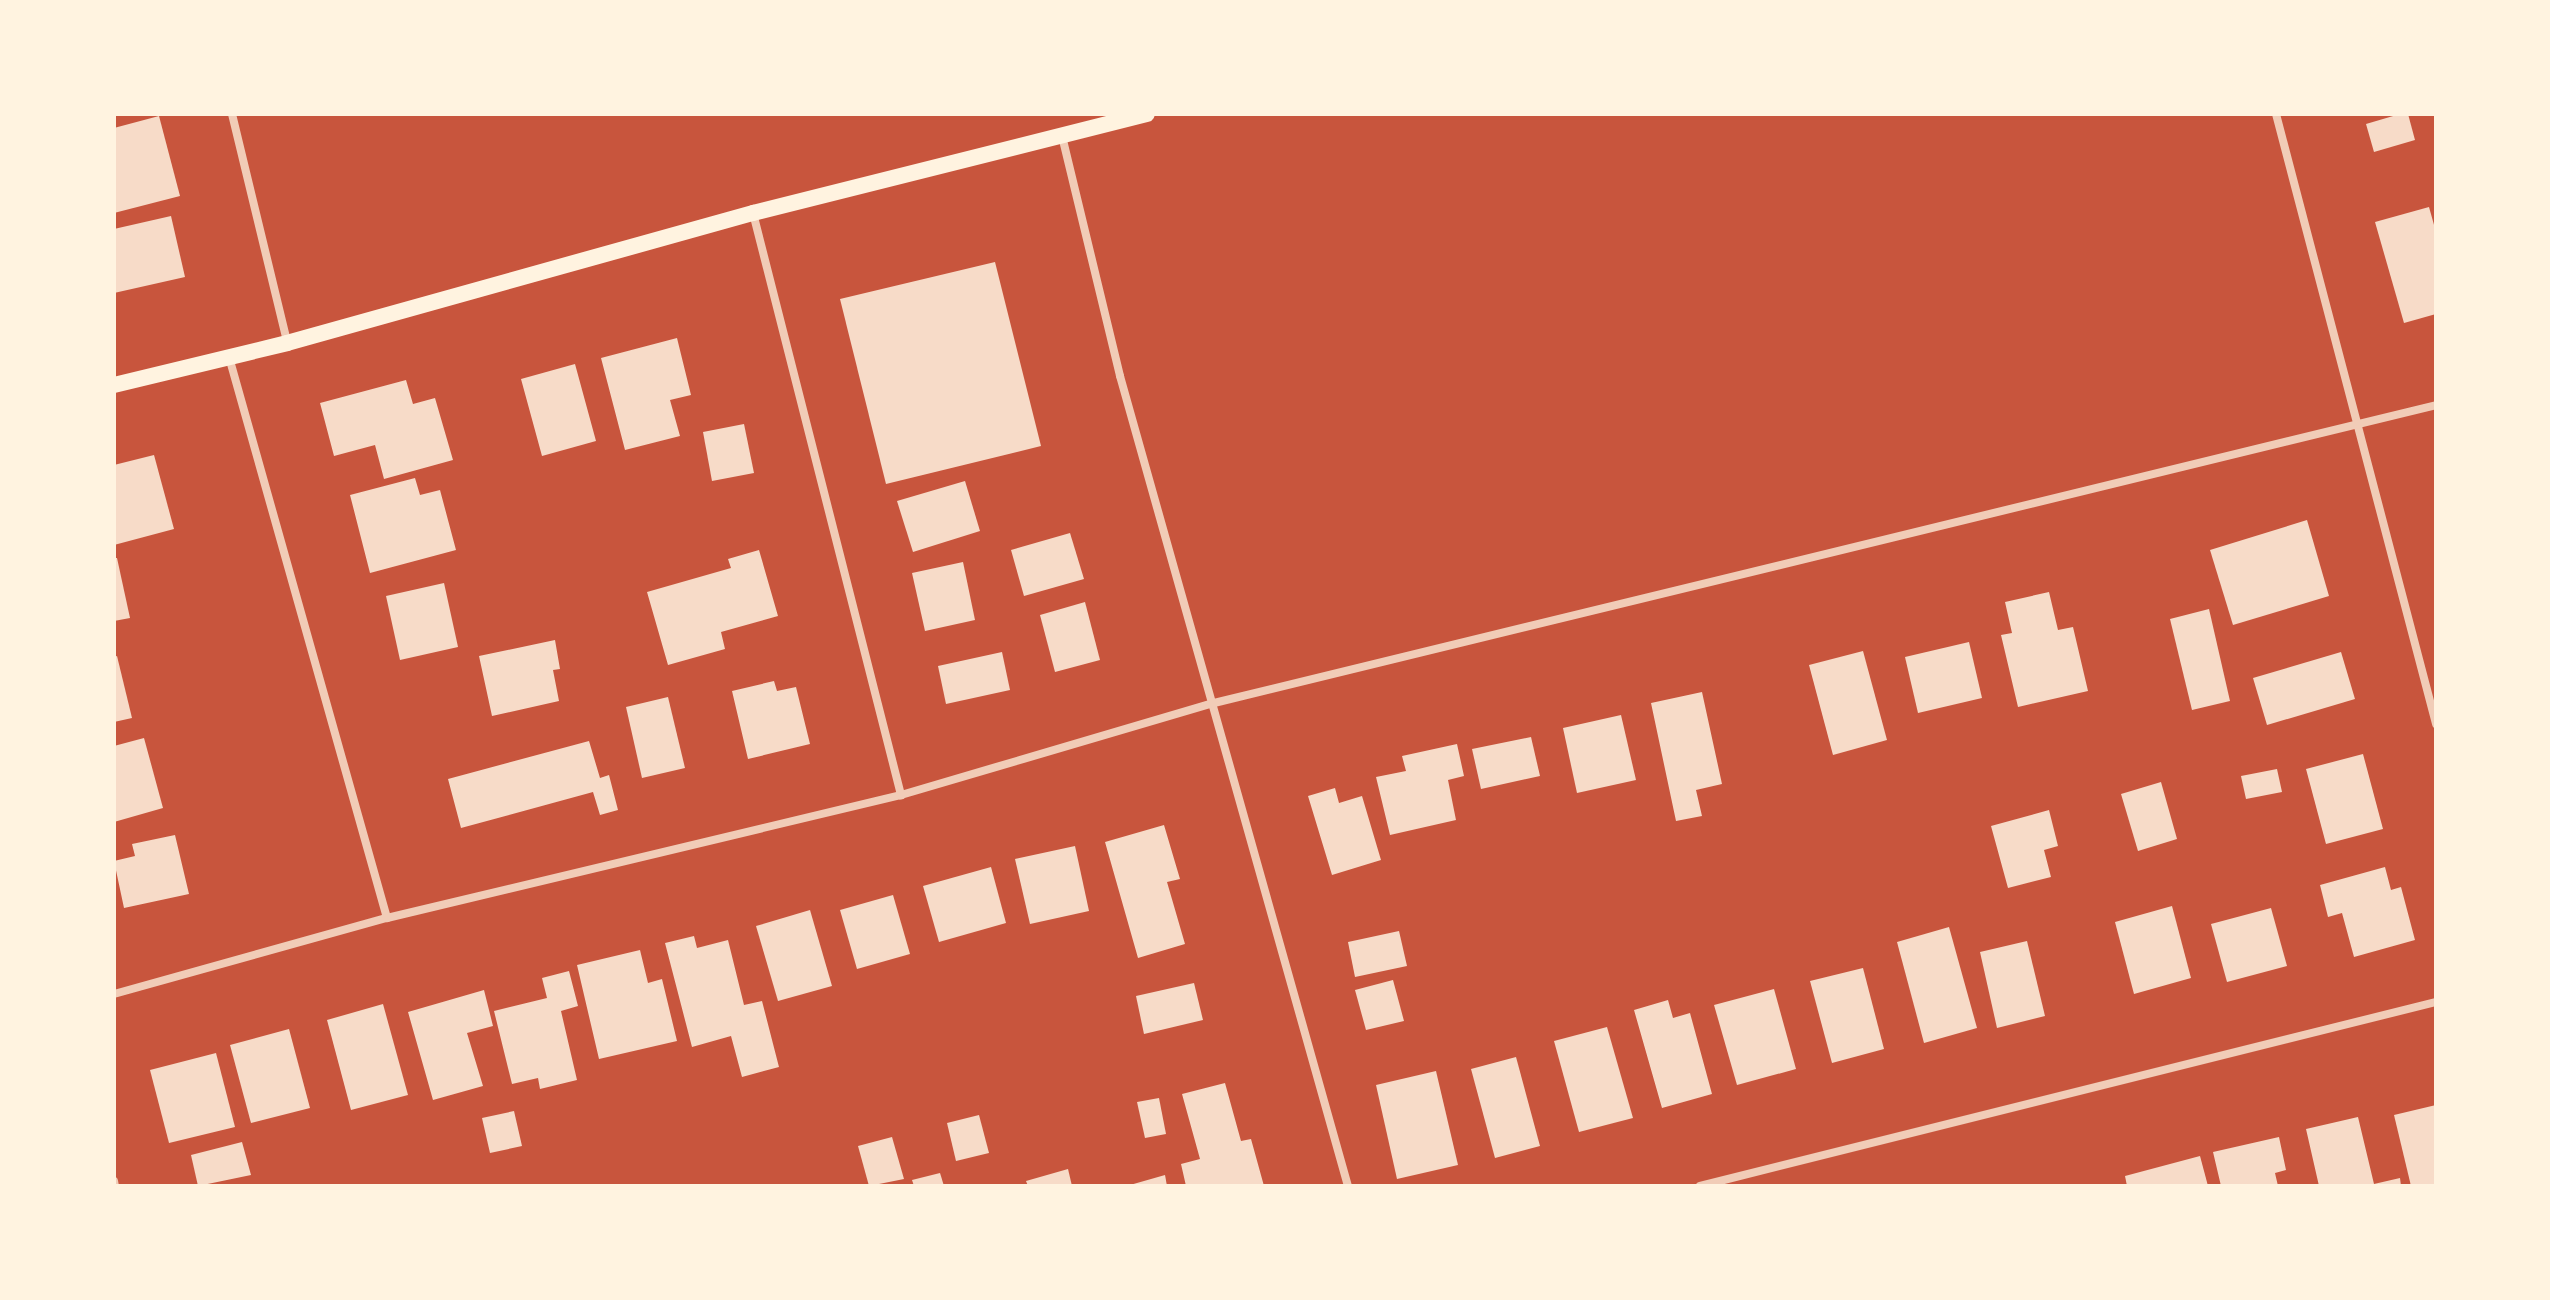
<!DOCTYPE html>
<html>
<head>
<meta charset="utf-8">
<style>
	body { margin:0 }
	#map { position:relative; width:2550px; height:1300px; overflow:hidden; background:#c8553d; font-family:Mulish,sans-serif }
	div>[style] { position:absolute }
	.building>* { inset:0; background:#f7dbc8 }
	.minor>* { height:8px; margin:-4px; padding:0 4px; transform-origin:4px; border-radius:4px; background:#f1ccb7 }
	.secondary>* { height:16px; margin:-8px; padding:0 8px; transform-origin:8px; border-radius:8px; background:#fff3e0 }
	span { translate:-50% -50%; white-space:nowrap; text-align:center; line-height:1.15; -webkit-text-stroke:8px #fff3e0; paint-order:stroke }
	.frame { position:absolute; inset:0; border:116px solid #fff3e0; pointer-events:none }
</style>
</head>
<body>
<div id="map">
	<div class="building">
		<div style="clip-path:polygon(2400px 114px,2408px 114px,2415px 140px,2374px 152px,2366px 124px)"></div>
		<div style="clip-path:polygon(159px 116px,180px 196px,114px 213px,114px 128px)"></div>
		<div style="clip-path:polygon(2429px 207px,2436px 232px,2436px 314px,2404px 323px,2375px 222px)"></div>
		<div style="clip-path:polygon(171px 216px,185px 277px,114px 293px,114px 229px)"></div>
		<div style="clip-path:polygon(995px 262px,1041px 446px,886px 484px,840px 299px)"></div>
		<div style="clip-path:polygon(677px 338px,691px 395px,670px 400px,680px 436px,625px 450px,601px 358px)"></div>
		<div style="clip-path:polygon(575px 364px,596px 441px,542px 456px,521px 379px)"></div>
		<div style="clip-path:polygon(406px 380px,413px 404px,435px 398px,453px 460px,384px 479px,375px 445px,334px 456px,320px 403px)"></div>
		<div style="clip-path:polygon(744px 424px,754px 473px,712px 481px,703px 432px)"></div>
		<div style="clip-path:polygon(154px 455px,174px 529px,114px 545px,114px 465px)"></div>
		<div style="clip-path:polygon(415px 478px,420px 495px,440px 490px,456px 550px,370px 573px,350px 495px)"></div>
		<div style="clip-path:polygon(965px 481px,980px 531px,913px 552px,897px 501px)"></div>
		<div style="clip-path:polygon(2307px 520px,2329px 596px,2233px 625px,2210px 550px)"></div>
		<div style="clip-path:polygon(1070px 533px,1084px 579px,1024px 596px,1011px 550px)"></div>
		<div style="clip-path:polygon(759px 550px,778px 616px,721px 632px,725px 649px,668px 665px,647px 592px,731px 568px,728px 559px)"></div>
		<div style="clip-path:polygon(114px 558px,117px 558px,130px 618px,114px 621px)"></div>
		<div style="clip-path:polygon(963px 562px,975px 620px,925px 631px,912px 573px)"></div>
		<div style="clip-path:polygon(444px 583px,458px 647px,400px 660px,386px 596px)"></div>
		<div style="clip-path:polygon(2049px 592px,2058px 630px,2073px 627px,2088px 691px,2018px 707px,2001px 635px,2012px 633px,2005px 602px)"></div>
		<div style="clip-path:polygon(1085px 602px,1100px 660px,1055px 672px,1040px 615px)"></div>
		<div style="clip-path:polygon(2209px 609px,2230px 701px,2192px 710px,2170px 619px)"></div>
		<div style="clip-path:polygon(555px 640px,560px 669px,553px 670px,559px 701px,492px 716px,479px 656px)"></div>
		<div style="clip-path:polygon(1969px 642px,1982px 698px,1918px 713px,1905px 657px)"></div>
		<div style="clip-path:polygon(1863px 651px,1887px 740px,1833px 755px,1809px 665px)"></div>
		<div style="clip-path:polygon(1002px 652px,1010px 690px,946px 704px,938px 666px)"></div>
		<div style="clip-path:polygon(2341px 652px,2355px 699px,2267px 725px,2253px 678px)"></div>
		<div style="clip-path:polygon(117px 656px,132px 718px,114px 722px,114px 657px)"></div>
		<div style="clip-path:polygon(774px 681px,777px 691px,796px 687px,810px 744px,748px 759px,732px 691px)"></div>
		<div style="clip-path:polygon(1702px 692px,1722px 784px,1696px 790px,1702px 816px,1676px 821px,1651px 703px)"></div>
		<div style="clip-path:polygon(668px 697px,685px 768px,642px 778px,626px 707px)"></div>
		<div style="clip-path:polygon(1621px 715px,1636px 780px,1577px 793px,1563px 728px)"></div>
		<div style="clip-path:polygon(1531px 737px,1540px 776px,1481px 789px,1472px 749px)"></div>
		<div style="clip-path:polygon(144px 738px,163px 808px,114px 822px,114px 746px)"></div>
		<div style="clip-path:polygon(589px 741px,600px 778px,609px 775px,618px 810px,600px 815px,593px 792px,461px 828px,448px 779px)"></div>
		<div style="clip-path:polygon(1457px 744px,1464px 776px,1448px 780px,1456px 820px,1390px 835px,1376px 777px,1406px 771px,1402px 756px)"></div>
		<div style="clip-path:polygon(2363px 754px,2383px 829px,2326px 844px,2306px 769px)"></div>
		<div style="clip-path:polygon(2277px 769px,2282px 792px,2246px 799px,2241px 776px)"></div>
		<div style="clip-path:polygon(2161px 782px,2177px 839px,2138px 851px,2121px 794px)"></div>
		<div style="clip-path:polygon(1335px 788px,1339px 803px,1362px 796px,1381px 860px,1332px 875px,1308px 796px)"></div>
		<div style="clip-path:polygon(2049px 810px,2058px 846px,2044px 850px,2051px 877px,2008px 888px,1991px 826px)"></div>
		<div style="clip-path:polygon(1164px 825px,1180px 879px,1167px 882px,1185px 944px,1138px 958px,1105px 842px)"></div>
		<div style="clip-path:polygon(175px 835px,189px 894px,124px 908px,114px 861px,135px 856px,132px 844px)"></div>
		<div style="clip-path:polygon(1075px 846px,1089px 911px,1030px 924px,1015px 859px)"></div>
		<div style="clip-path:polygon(991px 867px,1006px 923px,939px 942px,923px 886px)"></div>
		<div style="clip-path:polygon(2385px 867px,2391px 890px,2401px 887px,2415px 940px,2354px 957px,2342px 913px,2328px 917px,2320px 885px)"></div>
		<div style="clip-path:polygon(893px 895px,910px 954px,857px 969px,840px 910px)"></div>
		<div style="clip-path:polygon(2172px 906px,2191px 978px,2134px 994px,2115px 922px)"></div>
		<div style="clip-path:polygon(2271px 908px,2287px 966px,2227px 982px,2211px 924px)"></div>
		<div style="clip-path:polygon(810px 910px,832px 986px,778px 1001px,756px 926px)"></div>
		<div style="clip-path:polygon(1949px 927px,1977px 1028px,1924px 1043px,1897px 942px)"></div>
		<div style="clip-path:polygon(1399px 931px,1407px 966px,1355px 977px,1348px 942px)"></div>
		<div style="clip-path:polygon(694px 936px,697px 948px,728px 940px,744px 1005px,762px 1001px,779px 1067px,742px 1077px,731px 1036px,692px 1047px,665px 943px)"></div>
		<div style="clip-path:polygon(2027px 941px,2045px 1016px,1997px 1028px,1980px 952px)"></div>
		<div style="clip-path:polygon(640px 950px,648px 983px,662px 979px,677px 1041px,599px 1059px,577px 965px)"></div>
		<div style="clip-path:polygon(1863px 968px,1884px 1049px,1832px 1063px,1810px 981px)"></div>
		<div style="clip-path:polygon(569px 971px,578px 1006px,561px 1011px,577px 1080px,540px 1089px,538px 1078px,512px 1084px,494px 1011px,547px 998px,542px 978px)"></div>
		<div style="clip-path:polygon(1393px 980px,1404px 1021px,1366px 1030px,1355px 990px)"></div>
		<div style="clip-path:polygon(1194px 983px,1203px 1020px,1144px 1034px,1136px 996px)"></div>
		<div style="clip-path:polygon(1774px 989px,1796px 1069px,1737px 1085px,1714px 1005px)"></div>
		<div style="clip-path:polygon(484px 990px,493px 1026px,467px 1033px,483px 1086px,433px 1100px,408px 1012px)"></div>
		<div style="clip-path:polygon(1668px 1000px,1673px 1018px,1690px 1013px,1712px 1094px,1662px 1108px,1634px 1010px)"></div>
		<div style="clip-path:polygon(383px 1004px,408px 1095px,351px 1110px,327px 1020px)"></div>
		<div style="clip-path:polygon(1607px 1027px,1633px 1118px,1579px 1132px,1554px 1041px)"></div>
		<div style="clip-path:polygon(289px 1029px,310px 1108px,251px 1123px,230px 1045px)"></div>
		<div style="clip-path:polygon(216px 1053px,235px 1127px,169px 1143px,150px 1070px)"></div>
		<div style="clip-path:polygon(1516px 1057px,1540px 1146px,1495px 1158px,1471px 1069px)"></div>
		<div style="clip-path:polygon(1436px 1071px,1458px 1165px,1397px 1179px,1376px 1085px)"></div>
		<div style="clip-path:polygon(1225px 1083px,1241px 1141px,1251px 1139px,1264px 1186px,1186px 1186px,1181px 1164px,1200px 1159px,1182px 1094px)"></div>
		<div style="clip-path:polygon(1159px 1098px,1166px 1134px,1145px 1138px,1137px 1102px)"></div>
		<div style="clip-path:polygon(2436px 1105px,2436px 1186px,2411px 1186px,2394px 1115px)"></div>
		<div style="clip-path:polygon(514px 1111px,522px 1146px,490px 1153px,482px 1118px)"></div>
		<div style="clip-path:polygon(979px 1115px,989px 1153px,956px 1161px,947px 1123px)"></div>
		<div style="clip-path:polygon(2358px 1117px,2374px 1184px,2400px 1178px,2401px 1186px,2319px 1186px,2306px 1129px)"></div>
		<div style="clip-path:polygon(892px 1137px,904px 1179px,869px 1186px,858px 1146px)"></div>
		<div style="clip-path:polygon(2279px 1137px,2286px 1170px,2275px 1173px,2278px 1186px,2221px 1186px,2213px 1152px)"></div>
		<div style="clip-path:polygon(242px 1142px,251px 1175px,198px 1186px,191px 1155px)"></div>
		<div style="clip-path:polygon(2200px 1156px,2208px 1186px,2127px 1186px,2125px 1176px)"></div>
		<div style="clip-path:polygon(1068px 1169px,1072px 1186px,1028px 1186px,1026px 1181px)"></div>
		<div style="clip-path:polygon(940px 1173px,944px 1186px,914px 1186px,912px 1180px)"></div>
		<div style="clip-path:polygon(1165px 1175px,1167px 1186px,1130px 1186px,1130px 1185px)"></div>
	</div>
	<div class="minor">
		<div style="left:232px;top:114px;width:235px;rotate:76.4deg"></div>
		<div style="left:2276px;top:114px;width:631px;rotate:75.3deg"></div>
		<div style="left:1062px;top:136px;width:247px;rotate:76.4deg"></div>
		<div style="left:1120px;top:376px;width:841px;rotate:74.28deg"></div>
		<div style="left:753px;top:213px;width:601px;rotate:75.73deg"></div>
		<div style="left:229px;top:357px;width:583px;rotate:74.27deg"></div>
		<div style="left:114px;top:994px;width:283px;rotate:-15.6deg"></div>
		<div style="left:387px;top:918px;width:529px;rotate:-13.46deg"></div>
		<div style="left:901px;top:795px;width:326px;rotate:-16.4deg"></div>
		<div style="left:1214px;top:703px;width:1258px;rotate:-13.7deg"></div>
		<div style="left:114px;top:1181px;width:5px;rotate:79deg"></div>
		<div style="left:1700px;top:1186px;width:759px;rotate:-14.04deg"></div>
	</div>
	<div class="secondary">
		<div style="left:114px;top:385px;width:178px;rotate:-13.6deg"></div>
		<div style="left:287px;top:343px;width:484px;rotate:-15.6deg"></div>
		<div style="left:753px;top:213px;width:406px;rotate:-14.1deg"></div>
	</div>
	<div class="frame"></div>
</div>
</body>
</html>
